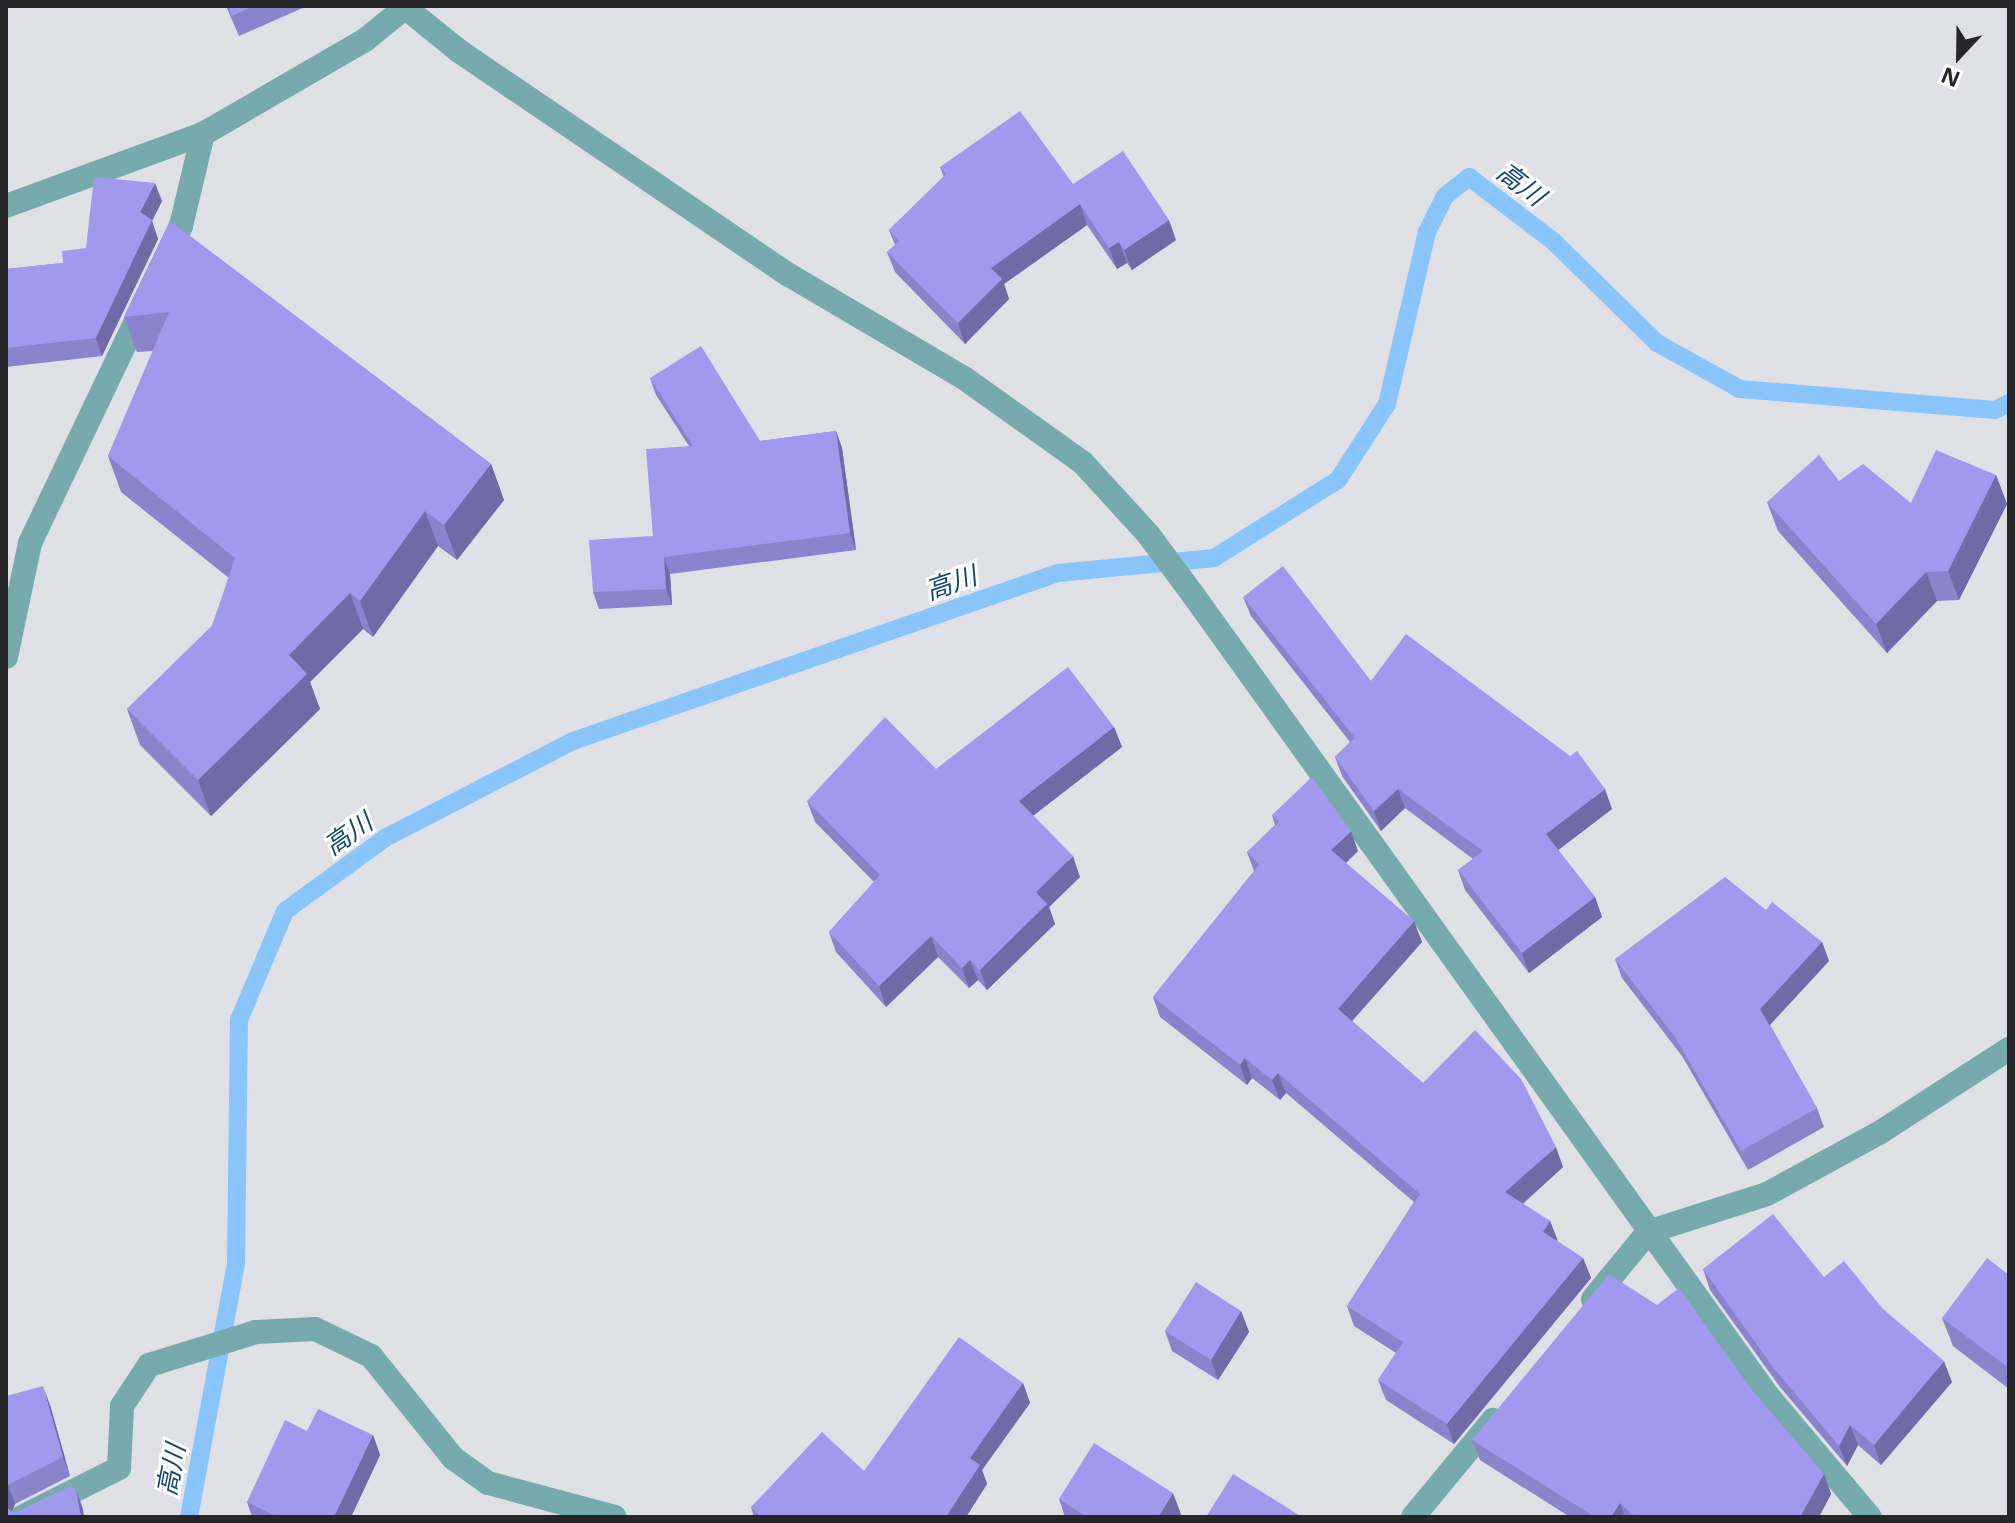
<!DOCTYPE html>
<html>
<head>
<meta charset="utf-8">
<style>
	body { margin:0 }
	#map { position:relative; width:2015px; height:1523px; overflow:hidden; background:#dfdfe6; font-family:"Noto Sans","Noto Sans JP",sans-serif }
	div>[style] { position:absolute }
	.stream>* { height:18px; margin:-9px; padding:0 9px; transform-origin:9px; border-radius:9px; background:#89c4fa }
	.minor>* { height:24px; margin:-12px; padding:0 12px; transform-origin:12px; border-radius:12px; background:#76aaac }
	.wall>* { inset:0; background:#8a84cd }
	.shaded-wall>* { inset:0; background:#706ba7 }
	.building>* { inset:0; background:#a099ee }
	span { translate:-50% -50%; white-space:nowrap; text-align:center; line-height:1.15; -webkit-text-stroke:6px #fff; paint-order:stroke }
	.water-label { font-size:26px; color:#114974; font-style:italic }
	.frame { position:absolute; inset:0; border:8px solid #262628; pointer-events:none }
	.north { position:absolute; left:1919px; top:16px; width:80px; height:80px; -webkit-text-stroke:6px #fff; paint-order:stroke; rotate:202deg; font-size:22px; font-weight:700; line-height:32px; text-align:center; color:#262628 }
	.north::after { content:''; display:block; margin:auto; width:28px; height:36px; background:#262628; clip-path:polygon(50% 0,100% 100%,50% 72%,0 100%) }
</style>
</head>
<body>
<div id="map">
	<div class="stream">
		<div style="left:189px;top:1517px;width:258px;rotate:-79.5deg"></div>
		<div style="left:236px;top:1263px;width:243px;rotate:-89.3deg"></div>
		<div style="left:239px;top:1020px;width:118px;rotate:-67.1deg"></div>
		<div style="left:285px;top:911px;width:124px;rotate:-36.1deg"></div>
		<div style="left:385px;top:838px;width:212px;rotate:-27.3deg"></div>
		<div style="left:573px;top:741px;width:513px;rotate:-19.11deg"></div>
		<div style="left:1058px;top:573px;width:157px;rotate:-5.5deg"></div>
		<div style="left:1214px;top:558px;width:146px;rotate:-32.2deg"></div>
		<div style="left:1338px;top:480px;width:90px;rotate:-57.2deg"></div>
		<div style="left:1387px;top:404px;width:177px;rotate:-76.9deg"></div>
		<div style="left:1427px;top:232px;width:40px;rotate:-63.4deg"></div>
		<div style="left:1445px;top:196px;width:31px;rotate:-38deg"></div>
		<div style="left:1469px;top:177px;width:106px;rotate:37.3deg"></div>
		<div style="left:1553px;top:241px;width:146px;rotate:44.4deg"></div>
		<div style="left:1657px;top:343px;width:95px;rotate:29deg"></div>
		<div style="left:1740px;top:389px;width:256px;rotate:4.7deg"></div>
		<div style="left:1995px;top:410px;width:16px;rotate:-27deg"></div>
	</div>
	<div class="minor">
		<div style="left:407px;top:9px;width:67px;rotate:38.9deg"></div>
		<div style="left:459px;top:51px;width:399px;rotate:34.2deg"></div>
		<div style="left:789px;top:275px;width:203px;rotate:30.5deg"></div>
		<div style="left:964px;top:378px;width:146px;rotate:35.5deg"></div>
		<div style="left:1083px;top:463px;width:96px;rotate:47.5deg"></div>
		<div style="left:1148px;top:534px;width:77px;rotate:53.4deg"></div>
		<div style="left:1194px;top:596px;width:985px;rotate:54.34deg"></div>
		<div style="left:1768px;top:1396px;width:158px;rotate:49.9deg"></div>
		<div style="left:6px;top:206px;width:210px;rotate:-20.1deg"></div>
		<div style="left:203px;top:134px;width:187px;rotate:-30.1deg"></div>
		<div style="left:365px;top:40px;width:54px;rotate:-39deg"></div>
		<div style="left:166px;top:258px;width:35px;rotate:-65deg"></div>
		<div style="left:181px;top:226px;width:95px;rotate:-76.6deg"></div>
		<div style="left:6px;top:657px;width:116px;rotate:-78.1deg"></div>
		<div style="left:30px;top:543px;width:263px;rotate:-64.5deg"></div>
		<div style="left:1593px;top:1299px;width:87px;rotate:-50.6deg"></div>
		<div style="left:1648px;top:1232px;width:125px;rotate:-17.7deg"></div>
		<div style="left:1767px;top:1194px;width:128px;rotate:-28.6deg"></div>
		<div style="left:1879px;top:1133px;width:155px;rotate:-32.9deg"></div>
		<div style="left:22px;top:1517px;width:109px;rotate:-26.8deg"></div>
		<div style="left:119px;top:1468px;width:62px;rotate:-87.2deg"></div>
		<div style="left:122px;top:1406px;width:49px;rotate:-56.6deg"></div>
		<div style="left:149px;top:1365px;width:112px;rotate:-17.1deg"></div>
		<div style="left:256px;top:1332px;width:59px;rotate:-2.9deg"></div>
		<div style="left:315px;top:1329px;width:62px;rotate:25.7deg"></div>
		<div style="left:371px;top:1356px;width:131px;rotate:51.2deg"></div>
		<div style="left:453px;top:1458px;width:43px;rotate:35.5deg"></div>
		<div style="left:488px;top:1483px;width:131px;rotate:15deg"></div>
		<div style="left:1413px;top:1517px;width:126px;rotate:-50.5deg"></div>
	</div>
	<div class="wall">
		<div style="clip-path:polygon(226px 6px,307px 6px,239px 36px)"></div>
		<div style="clip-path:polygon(940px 167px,1073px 184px,1176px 240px,1132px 270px,1127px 263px,1117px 269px,1087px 225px,1004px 284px,1009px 299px,965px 344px,895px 272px,887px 252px,895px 245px,889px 230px,944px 177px)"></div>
		<div style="clip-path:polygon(162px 201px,152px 221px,158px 239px,102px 356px,6px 367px,6px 269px,63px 263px)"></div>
		<div style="clip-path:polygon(170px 221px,491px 464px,504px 500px,457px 560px,438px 546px,373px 637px,363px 629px,310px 682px,320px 709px,211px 816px,140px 745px,127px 709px,212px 626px,229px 578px,121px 492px,108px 456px,153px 351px,137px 352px,124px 317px)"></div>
		<div style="clip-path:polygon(650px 378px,760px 441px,836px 431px,842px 448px,856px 550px,670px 574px,672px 605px,599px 609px,593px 592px,653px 536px,689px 446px,656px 395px)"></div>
		<div style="clip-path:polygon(1996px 475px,2007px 504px,1959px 600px,1937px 601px,1887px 653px,1778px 531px,1767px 502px,1839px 481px,1911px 503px)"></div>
		<div style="clip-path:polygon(1243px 597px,1371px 681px,1612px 809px,1558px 850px,1595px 897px,1602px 917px,1529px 973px,1465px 890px,1458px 870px,1473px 859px,1405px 808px,1381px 831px,1342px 776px,1335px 757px,1350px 742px,1251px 616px)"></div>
		<div style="clip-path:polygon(1114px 727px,1122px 747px,1033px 816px,1080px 877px,1049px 907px,1055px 924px,987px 990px,978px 980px,969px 988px,938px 957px,886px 1007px,836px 952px,829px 932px,874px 882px,815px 822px,807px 801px,936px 769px)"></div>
		<div style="clip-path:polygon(1272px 815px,1358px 851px,1346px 863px,1422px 942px,1352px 1021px,1423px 1083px,1563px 1167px,1523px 1204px,1550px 1221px,1557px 1241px,1583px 1258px,1591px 1278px,1454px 1444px,1386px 1400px,1378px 1380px,1396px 1353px,1354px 1326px,1347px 1306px,1414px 1202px,1286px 1093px,1280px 1100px,1252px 1078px,1247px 1085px,1160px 1017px,1153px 997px,1254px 871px,1247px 852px,1275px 825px)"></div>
		<div style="clip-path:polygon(1766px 910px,1822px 942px,1829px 961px,1770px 1025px,1817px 1108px,1824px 1127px,1748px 1170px,1682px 1056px,1622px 978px,1615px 959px)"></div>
		<div style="clip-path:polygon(1703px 1269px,1824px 1277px,1883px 1309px,1952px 1382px,1881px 1465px,1858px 1445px,1847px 1466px,1780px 1387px,1710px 1290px)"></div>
		<div style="clip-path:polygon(2009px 1275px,2009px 1389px,1953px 1346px,1942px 1318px)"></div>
		<div style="clip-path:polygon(1241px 1311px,1249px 1332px,1218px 1380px,1172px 1351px,1165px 1331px)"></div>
		<div style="clip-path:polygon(1023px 1383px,1030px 1403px,982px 1470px,987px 1484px,966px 1517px,754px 1517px,751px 1507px,864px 1471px)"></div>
		<div style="clip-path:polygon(1748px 1385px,1824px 1474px,1831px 1494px,1819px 1517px,1570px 1517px,1480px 1460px,1472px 1440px)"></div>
		<div style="clip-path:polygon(6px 1396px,50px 1405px,70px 1476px,15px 1504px,12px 1511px,15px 1513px,76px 1490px,84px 1517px,6px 1517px)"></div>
		<div style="clip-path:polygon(307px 1431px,373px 1435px,380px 1455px,351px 1517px,252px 1517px,247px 1502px)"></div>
		<div style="clip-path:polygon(1059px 1499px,1181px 1514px,1178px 1517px,1065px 1517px)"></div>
	</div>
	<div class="shaded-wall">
		<div style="clip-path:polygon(155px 183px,162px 201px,152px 221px,158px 239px,102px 356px,96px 338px,140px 212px)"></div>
		<div style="clip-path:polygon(1080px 204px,1087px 225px,1004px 284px,1009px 299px,965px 344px,958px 323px,991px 268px)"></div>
		<div style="clip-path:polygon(1169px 220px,1176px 240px,1132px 270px,1124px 250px)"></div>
		<div style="clip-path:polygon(1119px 242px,1127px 263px,1117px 269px,1109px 248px)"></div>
		<div style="clip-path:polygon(836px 431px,842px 448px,856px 550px,850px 533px)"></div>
		<div style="clip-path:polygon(491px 464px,504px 500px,457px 560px,444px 525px)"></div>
		<div style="clip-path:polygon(1996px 475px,2007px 504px,1959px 600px,1948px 571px)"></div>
		<div style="clip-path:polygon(425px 511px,438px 546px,373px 637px,360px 601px)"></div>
		<div style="clip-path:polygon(664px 557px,670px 574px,672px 605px,666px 589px)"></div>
		<div style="clip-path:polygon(1926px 572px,1937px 601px,1887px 653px,1876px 624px)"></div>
		<div style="clip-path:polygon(350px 593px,363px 629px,310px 682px,320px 709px,211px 816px,198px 780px,289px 655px)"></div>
		<div style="clip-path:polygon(1114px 727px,1122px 747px,1026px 821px,1019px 801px)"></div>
		<div style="clip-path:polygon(1398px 789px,1405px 808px,1381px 831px,1374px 811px)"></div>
		<div style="clip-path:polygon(1605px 789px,1612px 809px,1553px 854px,1546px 834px)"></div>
		<div style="clip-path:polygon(1351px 831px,1358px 851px,1338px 870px,1331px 850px)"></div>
		<div style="clip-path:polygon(1073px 856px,1080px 877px,1049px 907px,1055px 924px,987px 990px,980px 970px,1036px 892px)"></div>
		<div style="clip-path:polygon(1595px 897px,1602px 917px,1529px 973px,1522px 953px)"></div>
		<div style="clip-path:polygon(1414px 921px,1422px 942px,1345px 1029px,1338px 1009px)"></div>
		<div style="clip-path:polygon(931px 936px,938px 957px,886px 1007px,879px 986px)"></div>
		<div style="clip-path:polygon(1822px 942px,1829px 961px,1767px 1028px,1760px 1009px)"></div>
		<div style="clip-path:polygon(970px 960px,978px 980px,969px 988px,962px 968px)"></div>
		<div style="clip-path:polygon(1245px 1058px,1252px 1078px,1247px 1085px,1240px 1065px)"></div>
		<div style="clip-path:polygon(1278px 1073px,1286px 1093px,1280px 1100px,1272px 1080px)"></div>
		<div style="clip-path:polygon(1556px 1147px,1563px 1167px,1513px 1212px,1505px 1192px)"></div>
		<div style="clip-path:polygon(1550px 1221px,1558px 1241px,1543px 1232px)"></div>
		<div style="clip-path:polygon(1583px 1258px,1591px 1278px,1454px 1444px,1447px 1424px)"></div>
		<div style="clip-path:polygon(1241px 1311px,1249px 1332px,1218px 1380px,1211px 1360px)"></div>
		<div style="clip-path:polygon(1944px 1361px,1952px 1382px,1881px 1465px,1874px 1445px)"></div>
		<div style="clip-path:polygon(1023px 1383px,1030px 1403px,982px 1470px,987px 1484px,966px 1517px,946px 1517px,970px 1458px)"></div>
		<div style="clip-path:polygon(43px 1386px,50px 1405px,70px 1476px,63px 1457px)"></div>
		<div style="clip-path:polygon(1850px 1425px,1858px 1445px,1847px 1466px,1839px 1446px)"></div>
		<div style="clip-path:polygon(373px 1435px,380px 1455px,351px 1517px,334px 1517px)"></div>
		<div style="clip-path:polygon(1824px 1474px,1831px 1494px,1819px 1517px,1800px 1517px)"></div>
		<div style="clip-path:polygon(8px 1485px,15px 1504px,10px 1517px,6px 1517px,6px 1490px)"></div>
		<div style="clip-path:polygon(76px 1490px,83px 1509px,84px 1517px,81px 1517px)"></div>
		<div style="clip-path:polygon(1173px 1493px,1181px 1514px,1178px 1517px,1158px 1517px)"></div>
		<div style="clip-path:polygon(1620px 1503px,1625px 1517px,1611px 1517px)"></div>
	</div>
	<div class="building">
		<div style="clip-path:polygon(228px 6px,254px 6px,232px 16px)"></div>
		<div style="clip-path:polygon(1020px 111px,1073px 184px,1123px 151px,1169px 220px,1124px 250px,1119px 242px,1109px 248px,1080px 204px,991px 268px,1002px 279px,958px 323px,887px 252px,899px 241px,889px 230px,946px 174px,940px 167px)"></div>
		<div style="clip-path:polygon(94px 177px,155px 183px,140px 212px,152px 220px,96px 338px,6px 348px,6px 269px,63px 263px,62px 251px,86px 248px)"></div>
		<div style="clip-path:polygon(170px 221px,491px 464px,444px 525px,425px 511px,360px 601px,350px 593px,289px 655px,307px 674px,198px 780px,127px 709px,212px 626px,235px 558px,108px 456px,169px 312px,124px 317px)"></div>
		<div style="clip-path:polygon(701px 346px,760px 441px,836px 431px,850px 533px,664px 557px,666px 589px,593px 592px,589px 540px,653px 536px,646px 449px,693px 446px,650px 378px)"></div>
		<div style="clip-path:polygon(1936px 450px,1996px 475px,1948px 571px,1926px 572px,1876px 624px,1767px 502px,1819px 455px,1839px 481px,1863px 464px,1911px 503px)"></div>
		<div style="clip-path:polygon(1283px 566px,1371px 681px,1406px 634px,1570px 756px,1577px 751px,1605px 789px,1546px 834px,1595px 897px,1522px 953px,1458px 870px,1483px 851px,1398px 789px,1374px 811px,1335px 757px,1355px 738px,1243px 597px)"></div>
		<div style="clip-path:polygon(1068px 667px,1114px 727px,1019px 801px,1073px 856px,1036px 892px,1047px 904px,980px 970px,970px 960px,962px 968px,931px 936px,879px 986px,829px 932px,880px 875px,807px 801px,885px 717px,936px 769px)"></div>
		<div style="clip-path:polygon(1312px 777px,1351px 831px,1331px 850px,1414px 921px,1338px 1009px,1423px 1083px,1475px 1030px,1521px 1079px,1556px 1147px,1505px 1192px,1550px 1221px,1543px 1232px,1583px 1258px,1447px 1424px,1378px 1380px,1403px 1342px,1347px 1306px,1420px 1194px,1278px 1073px,1272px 1080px,1245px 1058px,1240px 1065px,1153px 997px,1259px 865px,1247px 852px,1279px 822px,1272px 815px)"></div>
		<div style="clip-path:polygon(1725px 877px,1766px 910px,1772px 902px,1822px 942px,1760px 1009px,1817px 1108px,1741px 1151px,1675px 1037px,1615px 959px)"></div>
		<div style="clip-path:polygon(1773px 1214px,1824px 1277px,1844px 1261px,1883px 1309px,1944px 1361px,1874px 1445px,1850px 1425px,1839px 1446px,1772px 1366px,1703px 1269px)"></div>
		<div style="clip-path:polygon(1987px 1258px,2009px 1275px,2009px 1368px,1942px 1318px)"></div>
		<div style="clip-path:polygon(1609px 1274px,1657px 1305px,1679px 1288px,1748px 1385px,1824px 1474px,1800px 1517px,1635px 1517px,1620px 1503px,1611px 1517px,1595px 1517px,1472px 1440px)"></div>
		<div style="clip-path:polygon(1196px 1282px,1241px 1311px,1211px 1360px,1165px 1331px)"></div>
		<div style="clip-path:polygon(959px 1337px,1023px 1383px,970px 1458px,980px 1465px,946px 1517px,761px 1517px,751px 1507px,822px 1432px,864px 1471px)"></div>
		<div style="clip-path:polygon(43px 1386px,63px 1457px,8px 1485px,6px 1490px,6px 1396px)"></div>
		<div style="clip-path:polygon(318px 1409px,373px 1435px,334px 1517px,278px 1517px,247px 1502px,285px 1420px,307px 1431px)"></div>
		<div style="clip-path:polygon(1094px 1443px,1173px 1493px,1158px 1517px,1087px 1517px,1059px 1499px)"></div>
		<div style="clip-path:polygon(1233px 1474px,1302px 1517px,1206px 1517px)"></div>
		<div style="clip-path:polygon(71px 1486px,76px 1490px,81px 1517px,6px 1517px,6px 1507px,15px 1513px)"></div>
	</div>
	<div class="water-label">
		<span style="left:1521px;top:184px;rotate:37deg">高川</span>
		<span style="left:951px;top:583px;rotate:-19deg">高川</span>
		<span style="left:348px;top:834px;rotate:-35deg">高川</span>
		<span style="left:171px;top:1470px;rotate:-79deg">高川</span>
	</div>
	<div class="frame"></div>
	<div class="north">N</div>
</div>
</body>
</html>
